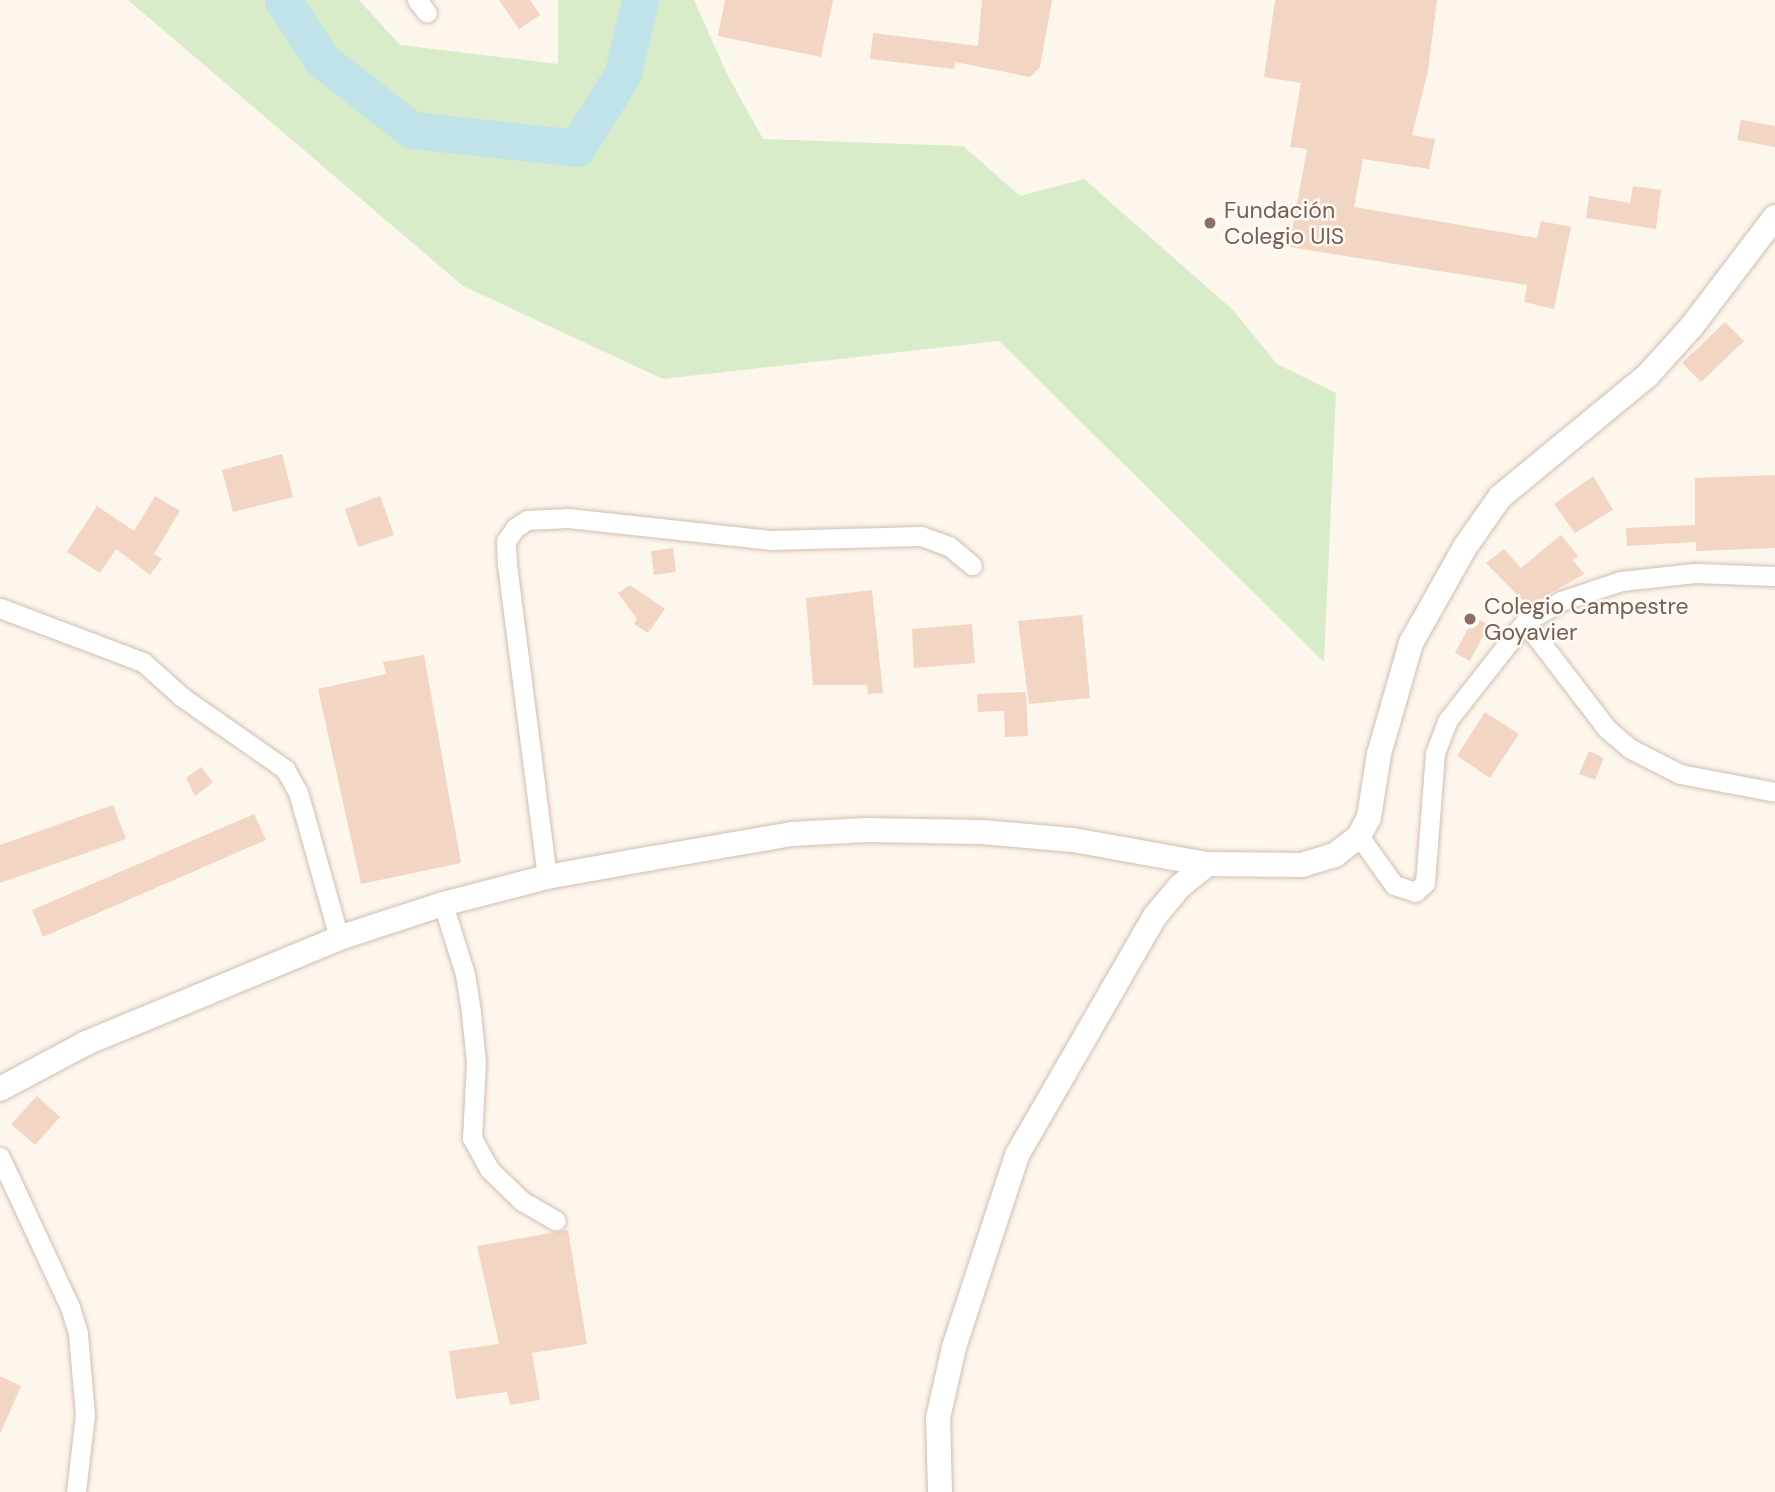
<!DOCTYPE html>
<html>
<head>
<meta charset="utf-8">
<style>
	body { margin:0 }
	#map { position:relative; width:1775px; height:1492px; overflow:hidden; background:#fdf6ec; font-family:"DM Sans",sans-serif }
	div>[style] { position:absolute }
	.green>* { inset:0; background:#d8ecc9 }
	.river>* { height:37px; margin:-18.5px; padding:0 18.5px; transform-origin:18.5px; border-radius:18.5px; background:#bfe3e8 }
	.building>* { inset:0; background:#f3d5c3 }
	.roads { filter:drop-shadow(0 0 2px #d1beb0) drop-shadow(0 0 2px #d1beb0) }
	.minor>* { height:19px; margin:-9.5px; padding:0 9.5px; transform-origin:9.5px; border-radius:9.5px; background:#fff }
	.tertiary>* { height:24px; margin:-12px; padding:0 12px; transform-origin:12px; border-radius:12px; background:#fff }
	.dots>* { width:19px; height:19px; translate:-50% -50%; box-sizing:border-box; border:4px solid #fffaf3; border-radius:50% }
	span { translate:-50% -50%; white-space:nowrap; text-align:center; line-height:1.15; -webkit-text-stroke:5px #fffaf3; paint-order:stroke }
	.education-label { font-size:23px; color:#785e54 }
	.left { translate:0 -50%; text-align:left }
</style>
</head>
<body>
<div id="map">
	<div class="green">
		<div style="clip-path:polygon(128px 0,359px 0,400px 45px,558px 64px,558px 0,694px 0,727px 74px,763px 139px,963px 146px,1020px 196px,1084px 179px,1233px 310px,1277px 364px,1336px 393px,1324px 662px,999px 341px,663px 379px,463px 286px)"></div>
	</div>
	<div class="river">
		<div style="left:283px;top:0;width:72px;rotate:57deg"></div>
		<div style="left:322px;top:60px;width:114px;rotate:37.9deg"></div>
		<div style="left:412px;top:130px;width:166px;rotate:6.2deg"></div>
		<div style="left:577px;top:148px;width:88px;rotate:-58.5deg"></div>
		<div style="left:623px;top:73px;width:75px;rotate:-76.9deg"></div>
	</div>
	<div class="building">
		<div style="clip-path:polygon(499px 0,530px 0,540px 15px,519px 29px)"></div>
		<div style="clip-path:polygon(725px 0,833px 0,821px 57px,718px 36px)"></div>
		<div style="clip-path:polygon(982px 0,1052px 0,1040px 67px,1030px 77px,955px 62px,954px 69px,870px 59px,873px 33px,978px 46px)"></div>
		<div style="clip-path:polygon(1275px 0,1437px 0,1428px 71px,1412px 135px,1435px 139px,1429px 169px,1363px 159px,1354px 207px,1537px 238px,1541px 221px,1571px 227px,1554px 309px,1524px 302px,1527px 285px,1289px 247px,1307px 149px,1290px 147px,1301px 83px,1264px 77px)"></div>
		<div style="clip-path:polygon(1741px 120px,1775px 126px,1775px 147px,1737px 140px)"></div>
		<div style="clip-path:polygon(1633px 186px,1661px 190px,1656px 229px,1586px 218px,1589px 196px,1630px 203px)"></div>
		<div style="clip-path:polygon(1725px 322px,1744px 341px,1701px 382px,1682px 363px)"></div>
		<div style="clip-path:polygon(282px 454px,293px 497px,233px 512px,222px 470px)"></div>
		<div style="clip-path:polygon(1775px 475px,1775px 548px,1696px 551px,1696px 542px,1627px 546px,1626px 528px,1695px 525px,1695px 478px)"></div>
		<div style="clip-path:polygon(1593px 476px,1613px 510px,1575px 533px,1554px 504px)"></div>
		<div style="clip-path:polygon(155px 496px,180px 511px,154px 554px,162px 559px,150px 575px,116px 549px,100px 573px,67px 552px,97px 506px,134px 531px)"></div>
		<div style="clip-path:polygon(380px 496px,394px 535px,358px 547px,345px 509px)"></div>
		<div style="clip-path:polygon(1561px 535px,1578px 556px,1573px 560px,1584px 574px,1528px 606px,1486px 563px,1504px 549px,1521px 568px)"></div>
		<div style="clip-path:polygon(673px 548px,676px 572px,654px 575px,651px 551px)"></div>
		<div style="clip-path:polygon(630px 585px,665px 609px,648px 633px,634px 624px,637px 619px,618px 593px)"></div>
		<div style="clip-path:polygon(872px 590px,883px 693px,868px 694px,867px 685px,813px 685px,806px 598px)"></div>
		<div style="clip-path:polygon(1082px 615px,1090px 698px,1029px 704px,1018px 621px)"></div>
		<div style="clip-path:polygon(1474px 617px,1489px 625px,1470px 661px,1455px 653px)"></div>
		<div style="clip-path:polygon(972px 624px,975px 663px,914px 668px,912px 629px)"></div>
		<div style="clip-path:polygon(424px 655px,461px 863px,361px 884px,318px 689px,386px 674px,383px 662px)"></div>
		<div style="clip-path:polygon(1026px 692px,1028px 736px,1005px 737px,1004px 711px,978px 712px,977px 694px)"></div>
		<div style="clip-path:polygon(1485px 712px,1519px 734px,1490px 778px,1457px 756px)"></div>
		<div style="clip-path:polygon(1589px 751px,1604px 758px,1595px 780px,1579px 774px)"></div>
		<div style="clip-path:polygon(201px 767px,213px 782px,195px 796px,186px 778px)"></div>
		<div style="clip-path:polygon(113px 805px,126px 839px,0 883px,0 845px)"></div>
		<div style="clip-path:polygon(254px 814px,266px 840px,43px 937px,32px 910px)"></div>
		<div style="clip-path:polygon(37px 1096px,60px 1117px,35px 1145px,11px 1124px)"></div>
		<div style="clip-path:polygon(568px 1230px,587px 1344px,532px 1353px,540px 1400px,510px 1405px,507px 1392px,456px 1399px,449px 1351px,499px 1344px,477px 1246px)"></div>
		<div style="clip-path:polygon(0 1376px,21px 1386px,0 1434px)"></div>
	</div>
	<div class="roads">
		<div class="minor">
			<div style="left:417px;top:0;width:16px;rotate:52deg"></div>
			<div style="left:0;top:608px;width:153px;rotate:20.7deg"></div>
			<div style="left:143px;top:662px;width:52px;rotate:41.9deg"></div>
			<div style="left:182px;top:697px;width:126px;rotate:35deg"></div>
			<div style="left:285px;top:769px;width:26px;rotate:61deg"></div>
			<div style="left:298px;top:792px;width:152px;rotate:74.3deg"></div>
			<div style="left:1525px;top:622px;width:135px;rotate:52.5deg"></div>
			<div style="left:1607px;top:729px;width:31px;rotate:40deg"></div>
			<div style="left:1631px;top:749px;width:55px;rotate:27deg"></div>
			<div style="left:1680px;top:774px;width:97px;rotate:10.7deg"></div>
			<div style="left:1359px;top:836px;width:60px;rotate:54.5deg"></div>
			<div style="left:1394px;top:885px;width:22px;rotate:18deg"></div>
			<div style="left:1415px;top:892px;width:13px;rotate:-42deg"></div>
			<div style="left:1425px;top:883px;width:130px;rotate:-85.6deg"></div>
			<div style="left:1435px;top:753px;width:34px;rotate:-69deg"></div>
			<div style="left:1447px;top:721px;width:126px;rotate:-51.8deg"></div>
			<div style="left:1525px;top:622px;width:42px;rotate:-30.3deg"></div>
			<div style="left:1561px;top:601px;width:63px;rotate:-18.4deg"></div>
			<div style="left:1621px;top:581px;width:74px;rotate:-6.2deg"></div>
			<div style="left:1695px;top:573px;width:80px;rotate:2.1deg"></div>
			<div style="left:547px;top:877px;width:317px;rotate:-97.3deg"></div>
			<div style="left:507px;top:563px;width:22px;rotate:-93deg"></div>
			<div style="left:506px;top:541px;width:16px;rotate:-55deg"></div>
			<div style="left:515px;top:528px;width:14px;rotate:-34deg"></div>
			<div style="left:527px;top:520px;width:41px;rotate:-2.8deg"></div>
			<div style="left:568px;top:518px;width:203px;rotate:6.2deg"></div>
			<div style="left:770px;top:540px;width:151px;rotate:-1.5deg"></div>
			<div style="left:921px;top:536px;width:30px;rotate:20deg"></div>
			<div style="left:949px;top:546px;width:30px;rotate:40deg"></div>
			<div style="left:443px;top:904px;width:73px;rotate:72.6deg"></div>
			<div style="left:465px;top:974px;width:39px;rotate:81deg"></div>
			<div style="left:471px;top:1013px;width:49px;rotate:84.2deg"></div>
			<div style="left:476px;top:1062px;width:76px;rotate:93deg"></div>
			<div style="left:472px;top:1138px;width:37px;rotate:61deg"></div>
			<div style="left:490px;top:1170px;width:45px;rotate:44.1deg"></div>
			<div style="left:522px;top:1201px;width:39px;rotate:30deg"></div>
			<div style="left:0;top:1157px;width:166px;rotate:65deg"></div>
			<div style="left:70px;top:1307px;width:28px;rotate:73deg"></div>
			<div style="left:78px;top:1334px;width:81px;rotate:85.1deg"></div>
			<div style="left:85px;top:1415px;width:78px;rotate:96.7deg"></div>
		</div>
		<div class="tertiary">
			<div style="left:0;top:1089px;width:98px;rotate:-28.1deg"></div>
			<div style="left:86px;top:1043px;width:274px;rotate:-22.5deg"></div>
			<div style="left:339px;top:938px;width:109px;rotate:-18.1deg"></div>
			<div style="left:443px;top:904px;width:107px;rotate:-14.6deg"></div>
			<div style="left:547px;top:877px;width:108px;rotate:-10.2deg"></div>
			<div style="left:653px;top:858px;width:141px;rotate:-9.8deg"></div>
			<div style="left:792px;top:834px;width:74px;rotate:-3.1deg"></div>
			<div style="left:866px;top:830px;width:116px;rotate:1deg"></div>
			<div style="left:982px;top:832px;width:91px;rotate:5deg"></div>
			<div style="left:1073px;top:840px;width:136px;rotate:10.2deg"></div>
			<div style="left:1207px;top:864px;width:95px;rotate:0.6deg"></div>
			<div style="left:1302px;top:865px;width:34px;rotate:-17deg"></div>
			<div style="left:1335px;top:855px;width:31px;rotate:-38deg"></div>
			<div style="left:1359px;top:836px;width:21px;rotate:-62deg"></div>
			<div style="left:1369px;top:817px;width:64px;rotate:-81deg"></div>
			<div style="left:1379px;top:754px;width:116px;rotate:-73.9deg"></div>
			<div style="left:1411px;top:643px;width:110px;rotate:-60.6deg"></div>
			<div style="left:1465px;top:547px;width:61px;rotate:-55deg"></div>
			<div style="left:1500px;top:497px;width:190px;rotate:-39.5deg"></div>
			<div style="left:1647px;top:376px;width:67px;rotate:-48deg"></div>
			<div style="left:1692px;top:326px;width:137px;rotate:-52.7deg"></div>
			<div style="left:940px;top:1492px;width:74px;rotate:-91.5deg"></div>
			<div style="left:938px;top:1418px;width:73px;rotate:-77.3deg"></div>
			<div style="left:954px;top:1347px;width:202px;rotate:-71.8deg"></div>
			<div style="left:1017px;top:1155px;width:276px;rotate:-60deg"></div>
			<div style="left:1155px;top:916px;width:38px;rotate:-50deg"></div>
			<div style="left:1179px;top:887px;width:36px;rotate:-39deg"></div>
		</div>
	</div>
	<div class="dots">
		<div style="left:1210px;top:223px;background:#8d6e63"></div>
		<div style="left:1470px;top:619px;background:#8d6e63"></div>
	</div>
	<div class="education-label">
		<span class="left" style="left:1224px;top:223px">Fundación<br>Colegio UIS</span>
		<span class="left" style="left:1484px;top:619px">Colegio Campestre<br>Goyavier</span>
	</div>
</div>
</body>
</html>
